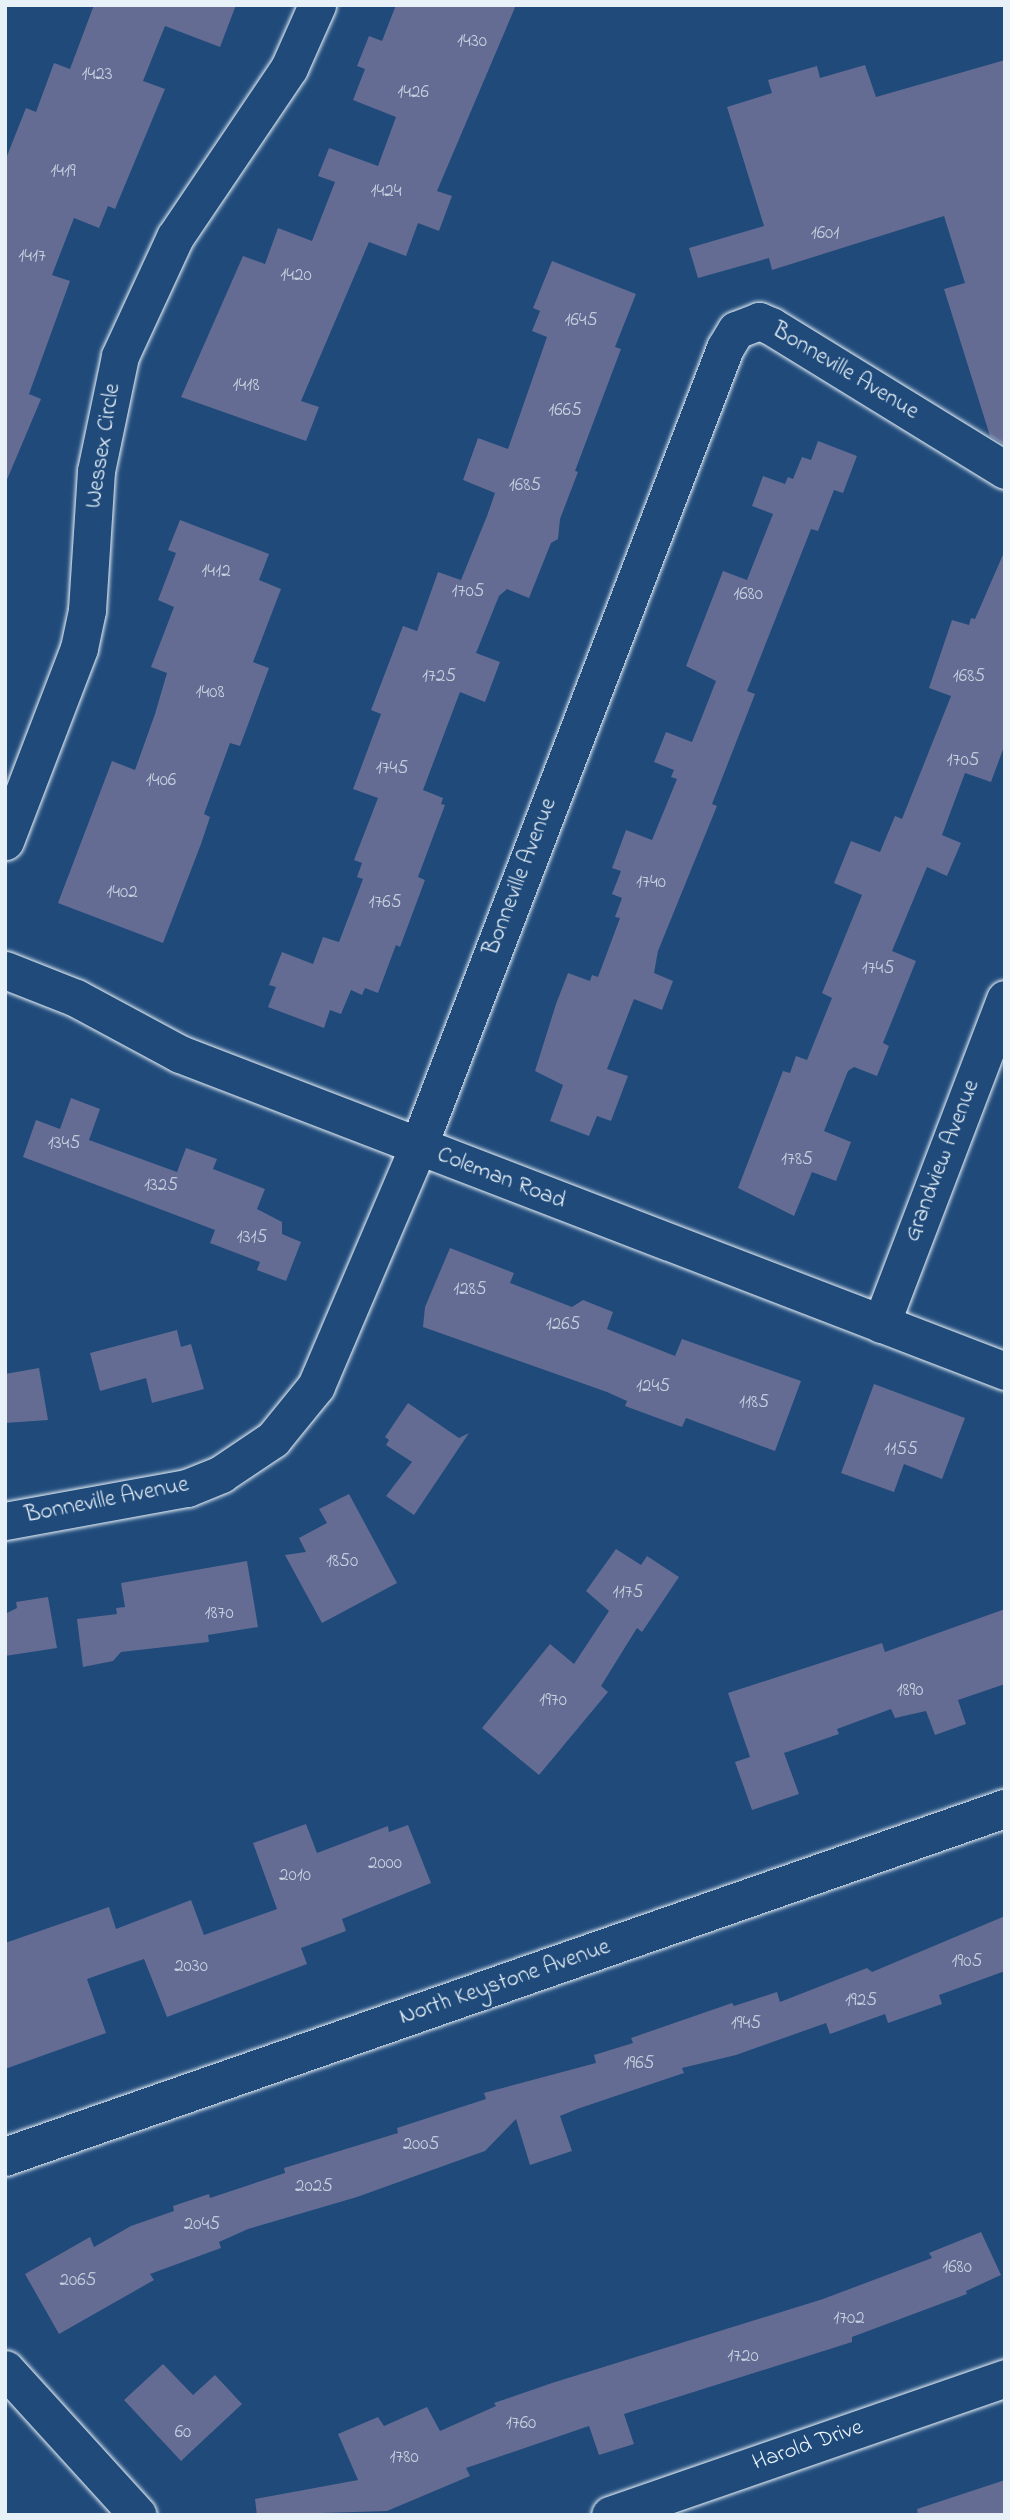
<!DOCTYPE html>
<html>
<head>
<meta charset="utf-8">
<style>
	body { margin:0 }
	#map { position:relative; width:1010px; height:2520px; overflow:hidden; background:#1f4a7a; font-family:"Indie Flower",sans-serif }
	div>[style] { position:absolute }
	.building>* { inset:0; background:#646c93 }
	.roads { filter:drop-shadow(0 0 2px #e8f1f8) drop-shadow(0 0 2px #e8f1f8) }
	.minor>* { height:37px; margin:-18.5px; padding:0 18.5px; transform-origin:18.5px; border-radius:18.5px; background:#1f4a7a }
	.tertiary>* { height:38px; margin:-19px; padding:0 19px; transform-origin:19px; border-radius:19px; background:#1f4a7a }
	span { translate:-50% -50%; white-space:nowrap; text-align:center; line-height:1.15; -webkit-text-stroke:5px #1f4a7a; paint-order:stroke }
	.number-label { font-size:19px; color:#c7d0df }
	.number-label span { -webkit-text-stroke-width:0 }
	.street-label { font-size:23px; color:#e8f1f8 }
	.frame { position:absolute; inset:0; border:7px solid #e8f1f8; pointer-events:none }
</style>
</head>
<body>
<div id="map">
	<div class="building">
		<div style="clip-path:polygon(94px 5px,236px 5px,220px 47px,165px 26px,143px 81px,165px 89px,115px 209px,108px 206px,99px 228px,74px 218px,52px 275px,70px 281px,29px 394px,41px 399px,6px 482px,5px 161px,26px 108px,36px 112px,54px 63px,70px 69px)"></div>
		<div style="clip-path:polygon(396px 5px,516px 5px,437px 191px,452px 196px,439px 231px,418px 223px,406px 256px,369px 242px,301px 401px,319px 407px,306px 441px,181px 397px,243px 256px,265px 264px,278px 228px,312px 241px,335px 182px,318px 176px,329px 148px,378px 166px,396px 117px,353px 100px,365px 69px,357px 66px,369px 36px,382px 41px)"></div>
		<div style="clip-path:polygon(1005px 60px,1005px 445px,990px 436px,944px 289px,965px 283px,944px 216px,772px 270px,769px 258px,698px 278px,689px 248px,764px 226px,727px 107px,772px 93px,768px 80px,817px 66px,820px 78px,865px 65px,876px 97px)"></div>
		<div style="clip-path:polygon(552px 261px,636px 294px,615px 347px,621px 349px,575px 471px,578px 472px,560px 519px,558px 539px,551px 543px,529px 598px,507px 589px,499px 596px,476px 653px,500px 662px,485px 702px,460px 692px,423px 790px,443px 798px,441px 804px,445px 805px,418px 877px,425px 880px,400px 947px,396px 945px,378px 993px,365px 988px,362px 995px,351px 990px,341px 1014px,330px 1010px,324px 1028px,268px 1007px,276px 987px,269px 985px,282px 952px,313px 964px,323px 937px,339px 942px,363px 879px,357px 877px,362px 863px,354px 860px,378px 798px,353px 789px,381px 714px,371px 710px,403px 626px,417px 631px,438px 572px,461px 580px,487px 516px,495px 493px,463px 480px,478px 438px,508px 449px,547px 337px,532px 331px,540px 311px,533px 308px)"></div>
		<div style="clip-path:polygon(818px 441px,857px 456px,843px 493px,834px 490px,818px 531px,811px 529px,747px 691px,755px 694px,712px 804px,717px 806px,658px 951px,654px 973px,673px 981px,662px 1010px,634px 999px,607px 1069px,628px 1076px,611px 1121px,597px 1116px,589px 1136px,550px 1121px,563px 1085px,535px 1071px,556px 1004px,568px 973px,590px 981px,592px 975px,598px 977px,620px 918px,615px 917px,622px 898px,612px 894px,621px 871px,612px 868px,626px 830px,652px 840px,677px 779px,671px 777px,674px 770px,654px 762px,666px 732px,692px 742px,716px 681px,686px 666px,723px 571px,747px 580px,773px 514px,752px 506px,763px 476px,785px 484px,788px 477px,793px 479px,802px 457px,811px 460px)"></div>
		<div style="clip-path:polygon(180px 520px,269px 554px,259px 580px,281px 589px,253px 662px,269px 668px,240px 746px,230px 743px,204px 814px,210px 817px,201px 844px,163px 943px,58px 903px,112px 761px,135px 770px,155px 714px,167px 673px,151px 667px,174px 607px,158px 600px,176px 553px,168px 550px)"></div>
		<div style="clip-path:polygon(1005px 550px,1005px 744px,991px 782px,965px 773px,942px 835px,961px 843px,947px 876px,927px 867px,892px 951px,916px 961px,883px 1043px,889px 1046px,877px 1076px,854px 1067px,848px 1071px,824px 1131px,851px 1142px,836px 1181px,812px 1172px,794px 1216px,738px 1188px,783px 1071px,790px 1073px,796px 1056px,807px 1060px,832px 998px,822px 993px,862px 895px,834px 883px,851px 841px,880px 852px,895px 816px,902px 819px,951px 696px,929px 688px,952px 620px,969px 625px,971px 618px,975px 619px)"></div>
		<div style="clip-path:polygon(71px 1098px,100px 1109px,89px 1140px,177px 1172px,186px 1148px,217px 1159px,213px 1169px,265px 1189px,257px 1209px,282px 1222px,282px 1234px,301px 1242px,286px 1281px,257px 1270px,260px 1262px,210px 1243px,215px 1230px,23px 1157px,36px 1120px,60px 1129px)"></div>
		<div style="clip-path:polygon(450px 1248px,514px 1273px,510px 1283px,572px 1307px,583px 1300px,613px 1312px,607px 1329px,675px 1356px,682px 1339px,801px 1381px,775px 1451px,686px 1418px,682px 1427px,625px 1406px,627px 1401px,607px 1392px,423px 1327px,425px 1307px)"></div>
		<div style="clip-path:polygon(177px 1330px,181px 1347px,191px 1344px,204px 1389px,152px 1403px,146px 1378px,100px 1391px,90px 1353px)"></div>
		<div style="clip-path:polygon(39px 1368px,48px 1420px,5px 1423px,5px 1374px)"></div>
		<div style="clip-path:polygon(874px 1384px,965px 1418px,942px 1479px,904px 1464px,894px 1492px,841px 1473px)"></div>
		<div style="clip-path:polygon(408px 1403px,459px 1438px,469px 1433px,414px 1515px,386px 1496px,412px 1462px,386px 1445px,389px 1440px,385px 1437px)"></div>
		<div style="clip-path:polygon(349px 1494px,397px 1583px,322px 1623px,285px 1555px,306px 1552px,299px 1538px,327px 1523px,319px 1509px)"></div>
		<div style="clip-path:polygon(616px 1549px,641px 1565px,647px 1556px,679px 1577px,642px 1632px,637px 1628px,601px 1686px,608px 1692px,539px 1775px,482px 1728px,550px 1644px,574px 1664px,609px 1611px,586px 1591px)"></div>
		<div style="clip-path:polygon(247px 1561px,258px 1627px,208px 1635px,209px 1642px,121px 1652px,113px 1661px,83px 1667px,77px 1619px,117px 1614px,116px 1608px,125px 1607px,121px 1583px)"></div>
		<div style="clip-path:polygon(48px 1597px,57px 1648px,5px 1656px,5px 1614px,17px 1608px,16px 1602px)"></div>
		<div style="clip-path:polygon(1005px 1609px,1005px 1684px,958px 1700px,966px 1724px,935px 1735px,926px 1711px,895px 1718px,891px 1709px,837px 1729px,839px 1734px,784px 1753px,799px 1794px,752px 1810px,735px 1762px,750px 1757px,728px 1693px,882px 1643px,885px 1652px)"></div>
		<div style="clip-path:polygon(306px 1824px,317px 1853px,388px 1826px,389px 1832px,408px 1825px,431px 1883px,342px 1919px,346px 1931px,301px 1948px,307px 1964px,167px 2017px,144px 1959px,87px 1979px,106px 2033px,5px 2069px,5px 1943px,109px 1907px,116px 1929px,191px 1900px,204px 1935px,277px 1909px,253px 1843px)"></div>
		<div style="clip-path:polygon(1005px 1916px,1005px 1971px,939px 1995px,942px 2004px,888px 2023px,885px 2014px,830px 2034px,826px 2023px,736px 2055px,682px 2068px,684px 2073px,577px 2109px,560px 2116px,572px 2151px,530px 2165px,516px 2119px,485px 2151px,357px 2197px,248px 2229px,219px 2242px,221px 2248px,150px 2274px,154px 2280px,59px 2334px,25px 2274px,90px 2237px,94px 2247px,131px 2226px,174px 2211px,173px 2206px,209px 2194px,210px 2198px,285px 2173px,284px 2168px,398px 2133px,397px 2128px,486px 2099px,484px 2093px,596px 2063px,594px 2055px,633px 2043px,631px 2038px,732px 2003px,734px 2006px,777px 1992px,780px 2002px,867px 1968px,872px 1972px)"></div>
		<div style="clip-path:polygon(981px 2232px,1001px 2275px,966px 2291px,967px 2294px,852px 2337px,852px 2342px,624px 2414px,634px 2444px,599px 2455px,589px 2426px,466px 2468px,470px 2476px,387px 2511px,257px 2515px,255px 2499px,358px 2480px,338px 2434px,378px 2417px,384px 2426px,427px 2407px,440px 2431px,496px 2406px,494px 2403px,552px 2383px,823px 2299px,932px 2258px,929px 2253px)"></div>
		<div style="clip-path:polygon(163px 2364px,193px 2395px,215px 2375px,242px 2404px,181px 2461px,124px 2400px)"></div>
		<div style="clip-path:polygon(1005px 2480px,1005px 2515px,918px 2515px,917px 2509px)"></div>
	</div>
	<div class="roads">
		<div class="minor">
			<div style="left:5px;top:841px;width:207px;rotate:-69deg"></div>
			<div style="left:79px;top:648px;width:39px;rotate:-78deg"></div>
			<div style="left:87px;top:610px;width:139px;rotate:-86.3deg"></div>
			<div style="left:96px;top:471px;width:117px;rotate:-78.2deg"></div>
			<div style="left:120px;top:356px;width:131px;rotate:-65.2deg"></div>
			<div style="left:175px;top:237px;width:204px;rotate:-56deg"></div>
			<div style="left:289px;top:68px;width:69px;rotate:-66deg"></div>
			<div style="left:5px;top:970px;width:76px;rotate:21.5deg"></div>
			<div style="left:76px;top:998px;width:118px;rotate:28.3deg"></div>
			<div style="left:180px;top:1054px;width:884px;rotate:21.02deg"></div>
			<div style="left:881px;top:1324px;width:348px;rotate:-69.1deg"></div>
			<div style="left:5px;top:1521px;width:185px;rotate:-10.3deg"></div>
			<div style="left:187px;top:1488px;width:37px;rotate:-22deg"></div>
			<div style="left:221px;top:1474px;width:63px;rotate:-33.9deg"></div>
			<div style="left:273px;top:1439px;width:68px;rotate:-50.9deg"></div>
			<div style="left:316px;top:1386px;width:260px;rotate:-66.9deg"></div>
			<div style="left:418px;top:1147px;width:856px;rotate:-68.98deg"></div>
			<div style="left:725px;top:348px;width:21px;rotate:-59deg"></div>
			<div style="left:736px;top:330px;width:25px;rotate:-21deg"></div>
			<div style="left:759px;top:321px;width:13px;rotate:23deg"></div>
			<div style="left:771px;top:326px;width:275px;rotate:31.6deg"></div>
			<div style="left:5px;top:2369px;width:197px;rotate:47.7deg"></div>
			<div style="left:610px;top:2515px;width:418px;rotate:-19.1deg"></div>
		</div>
		<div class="tertiary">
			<div style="left:5px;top:2157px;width:1059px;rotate:-19.19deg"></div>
		</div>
	</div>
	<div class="number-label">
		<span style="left:472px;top:42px">1430</span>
		<span style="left:97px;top:75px">1423</span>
		<span style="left:413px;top:93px">1426</span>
		<span style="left:63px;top:172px">1419</span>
		<span style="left:386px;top:192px">1424</span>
		<span style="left:825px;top:234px">1601</span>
		<span style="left:32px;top:257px">1417</span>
		<span style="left:296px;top:276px">1420</span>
		<span style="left:581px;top:321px">1645</span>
		<span style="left:246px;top:386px">1418</span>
		<span style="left:565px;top:411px">1665</span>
		<span style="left:525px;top:486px">1685</span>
		<span style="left:216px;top:572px">1412</span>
		<span style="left:468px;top:592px">1705</span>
		<span style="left:748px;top:595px">1680</span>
		<span style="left:439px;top:677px">1725</span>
		<span style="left:969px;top:677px">1685</span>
		<span style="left:210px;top:693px">1408</span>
		<span style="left:963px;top:761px">1705</span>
		<span style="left:392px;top:769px">1745</span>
		<span style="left:161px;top:781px">1406</span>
		<span style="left:651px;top:883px">1740</span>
		<span style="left:122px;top:893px">1402</span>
		<span style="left:385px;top:903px">1765</span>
		<span style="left:878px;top:969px">1745</span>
		<span style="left:64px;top:1144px">1345</span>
		<span style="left:797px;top:1160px">1785</span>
		<span style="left:161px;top:1186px">1325</span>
		<span style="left:252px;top:1238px">1315</span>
		<span style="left:470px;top:1290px">1285</span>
		<span style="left:563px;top:1325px">1265</span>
		<span style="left:653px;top:1387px">1245</span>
		<span style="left:754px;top:1403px">1185</span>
		<span style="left:901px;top:1450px">1155</span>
		<span style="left:342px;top:1562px">1850</span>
		<span style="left:628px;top:1593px">1175</span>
		<span style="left:219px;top:1614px">1870</span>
		<span style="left:910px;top:1691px">1890</span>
		<span style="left:553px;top:1701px">1970</span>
		<span style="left:385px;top:1864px">2000</span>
		<span style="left:295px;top:1876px">2010</span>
		<span style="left:967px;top:1962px">1905</span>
		<span style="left:191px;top:1967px">2030</span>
		<span style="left:861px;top:2001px">1925</span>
		<span style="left:746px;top:2024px">1945</span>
		<span style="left:639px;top:2064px">1965</span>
		<span style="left:421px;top:2145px">2005</span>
		<span style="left:314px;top:2187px">2025</span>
		<span style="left:202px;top:2225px">2045</span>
		<span style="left:957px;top:2268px">1680</span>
		<span style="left:78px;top:2281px">2065</span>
		<span style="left:849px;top:2319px">1702</span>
		<span style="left:743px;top:2357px">1720</span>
		<span style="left:521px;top:2424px">1760</span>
		<span style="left:183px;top:2433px">60</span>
		<span style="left:404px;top:2458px">1780</span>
	</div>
	<div class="street-label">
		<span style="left:845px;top:372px;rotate:31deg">Bonneville Avenue</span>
		<span style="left:104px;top:446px;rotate:-81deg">Wessex Circle</span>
		<span style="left:521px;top:877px;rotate:-69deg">Bonneville Avenue</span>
		<span style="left:943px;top:1161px;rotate:-69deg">Grandview Avenue</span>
		<span style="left:501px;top:1179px;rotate:21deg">Coleman Road</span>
		<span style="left:107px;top:1501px;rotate:-11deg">Bonneville Avenue</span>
		<span style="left:505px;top:1983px;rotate:-19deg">North Keystone Avenue</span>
		<span style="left:808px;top:2446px;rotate:-19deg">Harold Drive</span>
	</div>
	<div class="frame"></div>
</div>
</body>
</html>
